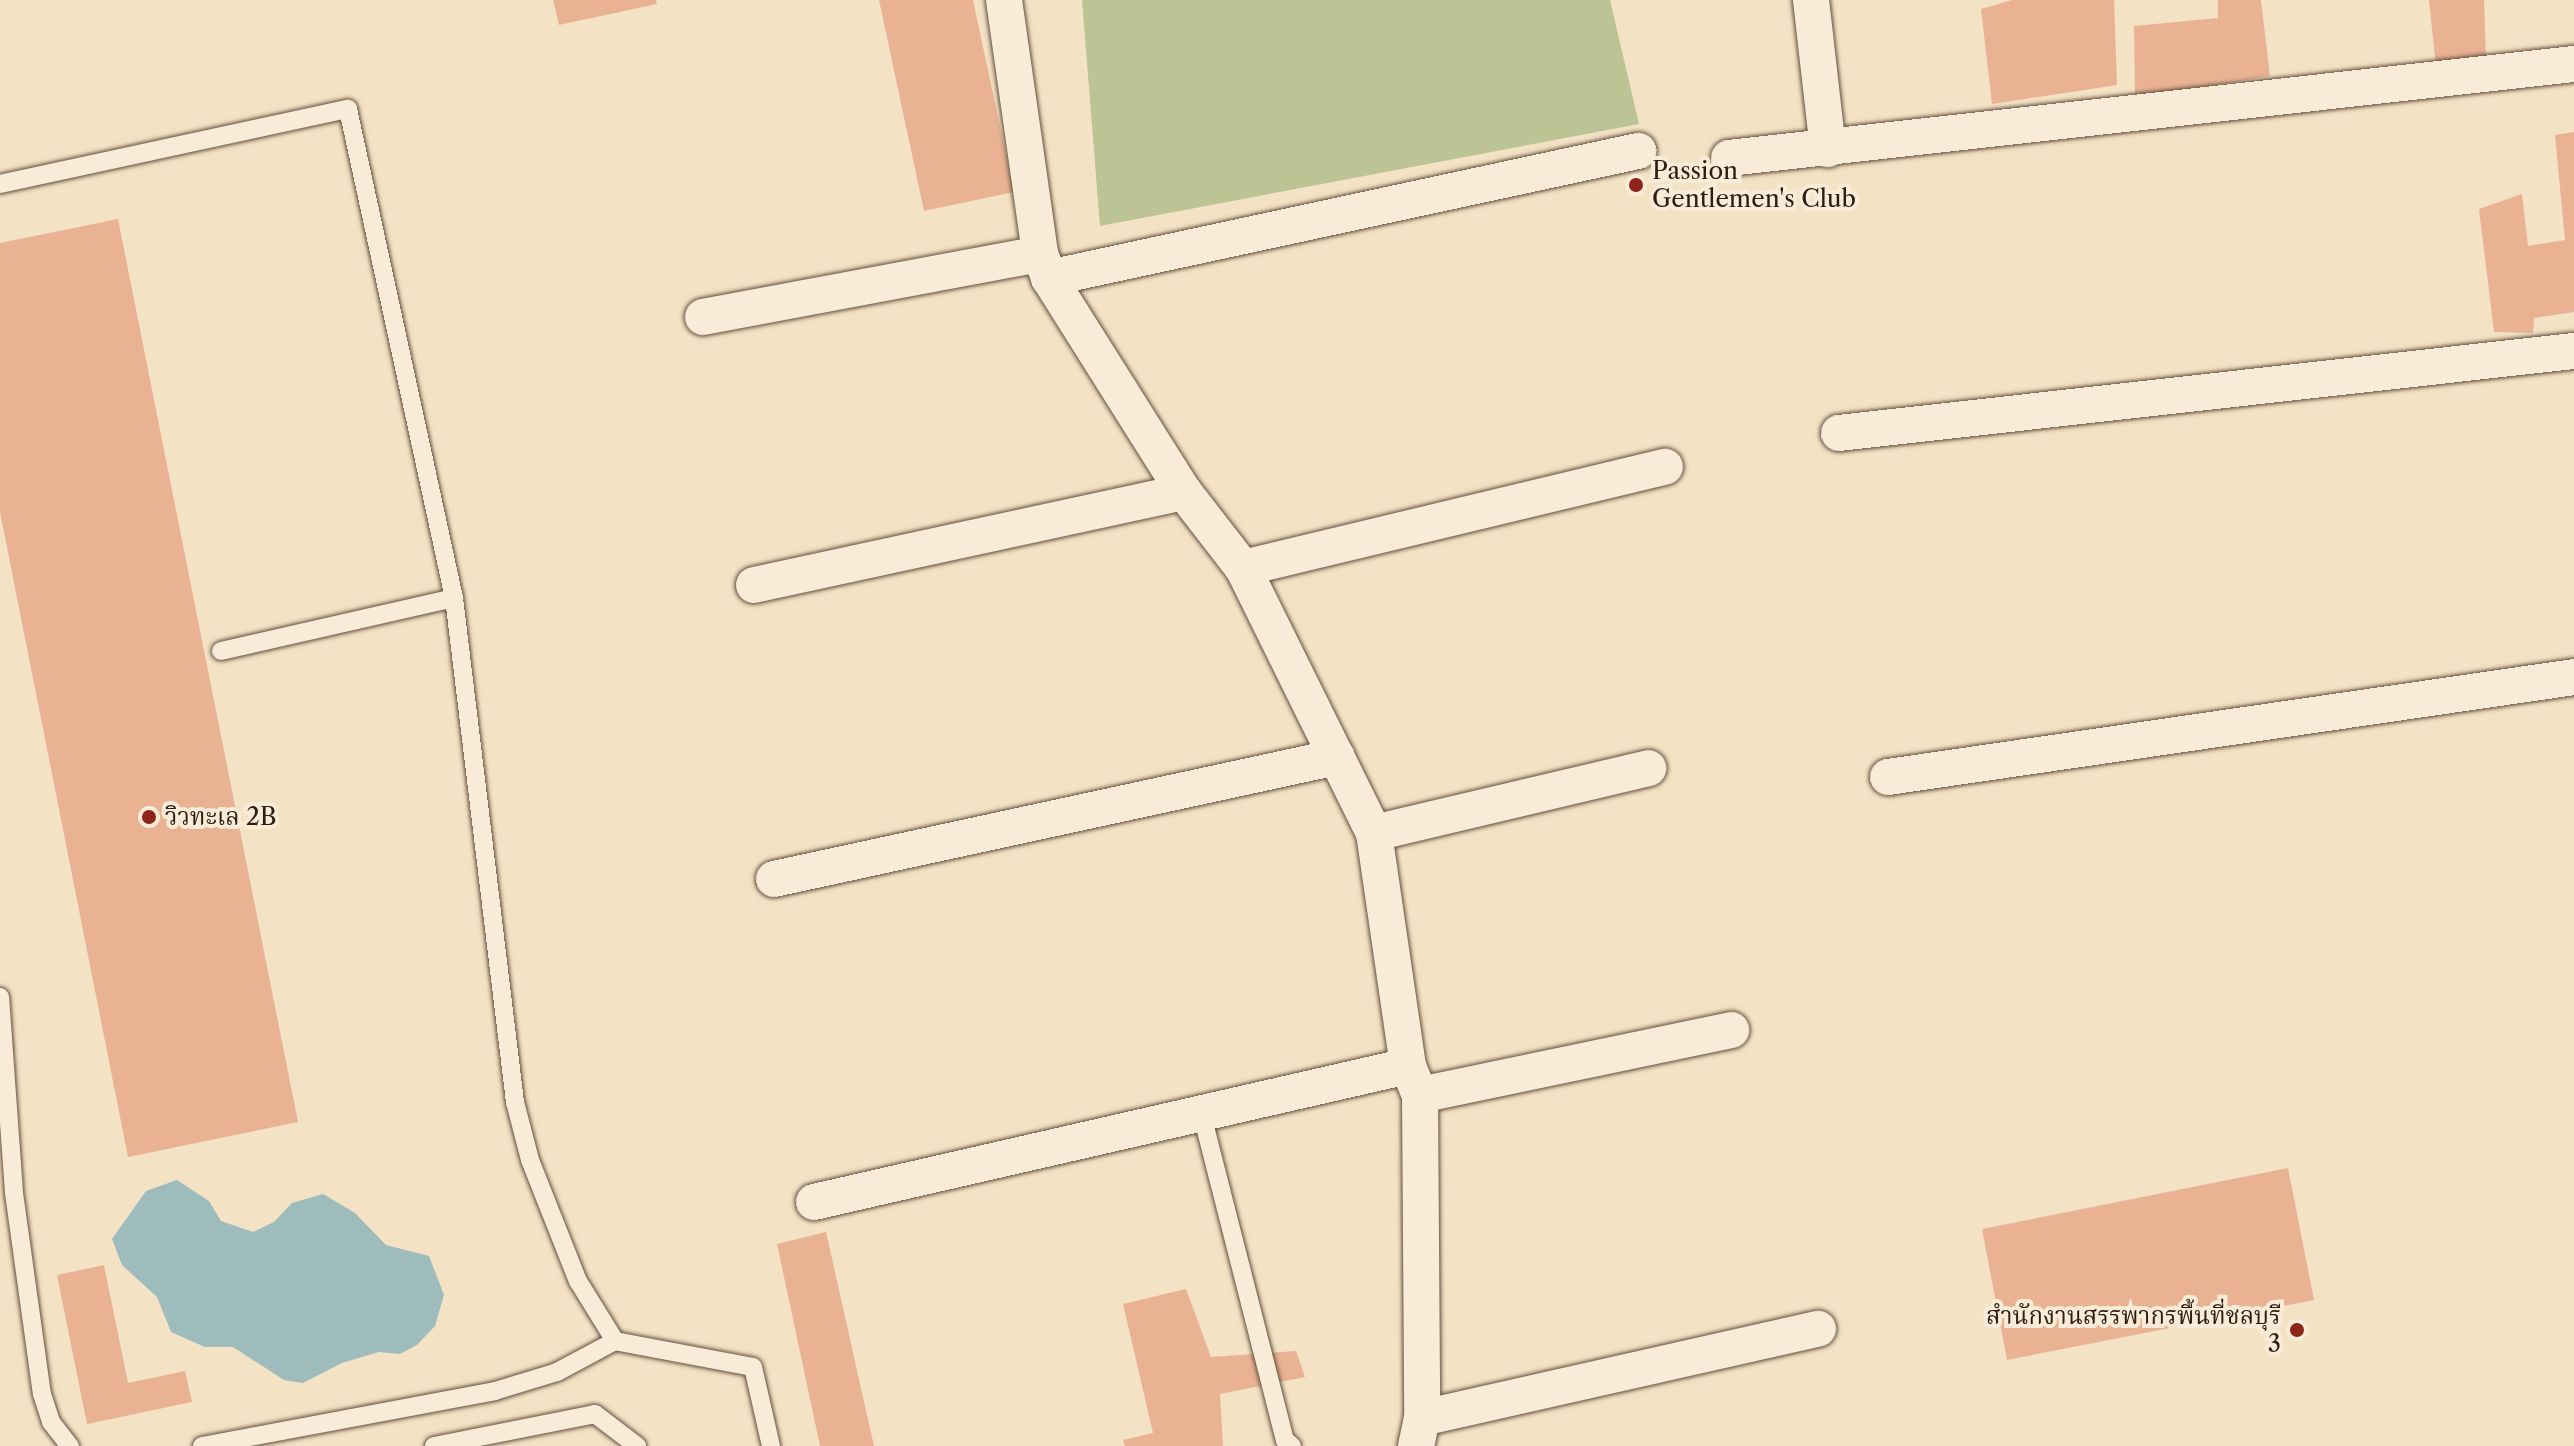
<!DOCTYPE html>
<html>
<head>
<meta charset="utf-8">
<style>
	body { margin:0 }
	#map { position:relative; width:2574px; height:1446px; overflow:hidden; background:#f4e2c5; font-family:"Libre Caslon Text","Noto Serif Thai",serif }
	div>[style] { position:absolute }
	.green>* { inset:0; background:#bcc394 }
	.water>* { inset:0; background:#9ebcbc }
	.building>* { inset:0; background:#e9b293 }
	.roads { filter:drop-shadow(0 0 2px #604f3c) drop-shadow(0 0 2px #604f3c) }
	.lane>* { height:18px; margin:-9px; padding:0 9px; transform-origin:9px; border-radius:9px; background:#f8ecd9 }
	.street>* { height:36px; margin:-18px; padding:0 18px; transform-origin:18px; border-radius:18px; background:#f8ecd9 }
	.dots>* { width:22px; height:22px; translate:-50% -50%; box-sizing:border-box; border:4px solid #f8ecd9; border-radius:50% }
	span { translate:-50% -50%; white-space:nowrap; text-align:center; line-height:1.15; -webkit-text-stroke:8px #f8ecd9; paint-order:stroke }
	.poi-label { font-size:24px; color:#2f1e0f }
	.left { translate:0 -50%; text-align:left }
	.right { translate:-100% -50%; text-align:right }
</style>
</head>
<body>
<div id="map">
	<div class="green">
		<div style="clip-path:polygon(1082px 0,1610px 0,1639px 124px,1100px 226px)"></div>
	</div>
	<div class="water">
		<div style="clip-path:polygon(177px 1180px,209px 1201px,221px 1221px,253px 1232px,274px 1222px,292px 1203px,323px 1194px,355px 1213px,386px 1245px,429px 1256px,444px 1295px,435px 1326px,417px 1345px,400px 1354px,379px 1352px,342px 1363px,303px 1383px,284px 1380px,233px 1347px,205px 1347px,171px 1332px,157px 1297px,122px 1265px,112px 1239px,146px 1191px)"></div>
	</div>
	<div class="building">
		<div style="clip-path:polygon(553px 0,656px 0,657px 4px,559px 25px)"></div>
		<div style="clip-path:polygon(879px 0,973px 0,1014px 192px,924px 211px)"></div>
		<div style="clip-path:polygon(2012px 0,2114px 0,2117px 85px,1992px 104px,1981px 9px)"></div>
		<div style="clip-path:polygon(2218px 0,2261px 0,2270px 76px,2135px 98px,2134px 26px,2218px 18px)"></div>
		<div style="clip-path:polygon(2429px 0,2484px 0,2486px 58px,2436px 67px)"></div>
		<div style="clip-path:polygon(2574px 132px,2574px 312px,2534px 318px,2533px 333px,2494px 332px,2479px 209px,2522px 194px,2528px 246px,2565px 240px,2555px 135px)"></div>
		<div style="clip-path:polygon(118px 219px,298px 1122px,128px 1157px,0 512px,0 243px)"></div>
		<div style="clip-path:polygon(2288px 1168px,2314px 1300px,2007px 1360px,1982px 1229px)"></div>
		<div style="clip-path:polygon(826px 1232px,874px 1446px,820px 1446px,777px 1244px)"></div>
		<div style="clip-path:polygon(104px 1265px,128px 1383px,185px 1371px,192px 1402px,87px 1424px,57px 1275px)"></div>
		<div style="clip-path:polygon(1186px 1289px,1211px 1357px,1296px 1351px,1305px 1377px,1220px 1394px,1223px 1446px,1125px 1446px,1123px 1440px,1153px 1433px,1123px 1304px)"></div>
	</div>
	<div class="roads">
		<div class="lane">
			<div style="left:0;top:184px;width:356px;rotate:-12.2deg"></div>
			<div style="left:348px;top:109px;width:500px;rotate:77.77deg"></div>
			<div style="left:454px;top:598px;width:508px;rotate:83.1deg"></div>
			<div style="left:515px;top:1102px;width:60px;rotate:75.5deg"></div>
			<div style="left:530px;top:1160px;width:130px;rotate:68.4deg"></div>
			<div style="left:578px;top:1281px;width:70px;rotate:58.3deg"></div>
			<div style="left:615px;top:1341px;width:140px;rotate:10.7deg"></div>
			<div style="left:753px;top:1367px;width:81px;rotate:77.2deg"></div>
			<div style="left:221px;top:651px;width:239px;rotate:-12.8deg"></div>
			<div style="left:0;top:997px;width:196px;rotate:85.9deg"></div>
			<div style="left:14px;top:1193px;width:203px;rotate:82.1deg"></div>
			<div style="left:42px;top:1394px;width:29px;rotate:72deg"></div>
			<div style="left:51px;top:1422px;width:31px;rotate:52deg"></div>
			<div style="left:1201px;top:1111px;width:340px;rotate:75.7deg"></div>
			<div style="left:1285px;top:1440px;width:9px;rotate:41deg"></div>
			<div style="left:202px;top:1446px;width:298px;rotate:-10.6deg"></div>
			<div style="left:495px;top:1391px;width:65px;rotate:-17deg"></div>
			<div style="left:557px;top:1372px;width:66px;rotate:-28.1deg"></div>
			<div style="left:434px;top:1446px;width:164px;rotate:-11.2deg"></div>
			<div style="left:595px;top:1414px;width:53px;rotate:37.3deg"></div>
		</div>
		<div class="street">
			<div style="left:1004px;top:0;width:257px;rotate:81.9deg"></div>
			<div style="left:1040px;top:254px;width:26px;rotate:69deg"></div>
			<div style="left:1049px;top:278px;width:253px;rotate:57.8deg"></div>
			<div style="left:1184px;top:492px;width:96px;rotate:52.2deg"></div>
			<div style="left:1243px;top:568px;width:296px;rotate:63.7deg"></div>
			<div style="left:1374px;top:833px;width:235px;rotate:81.7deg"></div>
			<div style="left:1408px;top:1066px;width:31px;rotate:68deg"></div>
			<div style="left:1420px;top:1095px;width:323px;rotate:89.6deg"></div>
			<div style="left:1422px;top:1418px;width:29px;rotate:102deg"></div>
			<div style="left:1811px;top:0;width:150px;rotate:83.5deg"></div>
			<div style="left:1729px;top:158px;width:850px;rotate:-6.35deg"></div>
			<div style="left:1049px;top:278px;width:603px;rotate:-12.17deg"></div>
			<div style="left:703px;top:317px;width:343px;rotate:-10.6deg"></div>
			<div style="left:1839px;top:433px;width:740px;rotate:-6.37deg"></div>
			<div style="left:1243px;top:568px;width:434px;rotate:-13.5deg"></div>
			<div style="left:754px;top:585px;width:440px;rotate:-12.2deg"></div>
			<div style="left:1888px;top:777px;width:693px;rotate:-8.29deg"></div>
			<div style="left:1374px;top:833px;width:282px;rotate:-13.3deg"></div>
			<div style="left:774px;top:879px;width:576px;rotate:-12.23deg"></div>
			<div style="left:1420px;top:1095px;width:318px;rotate:-11.8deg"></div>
			<div style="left:814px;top:1202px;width:609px;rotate:-12.9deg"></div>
			<div style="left:1422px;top:1418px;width:406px;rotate:-12.7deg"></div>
		</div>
	</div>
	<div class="dots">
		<div style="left:1636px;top:185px;background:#8f2418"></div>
		<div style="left:149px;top:817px;background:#8f2418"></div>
		<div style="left:2297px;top:1330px;background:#8f2418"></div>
	</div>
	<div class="poi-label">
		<span class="left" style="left:1652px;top:185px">Passion<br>Gentlemen's Club</span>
		<span class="left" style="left:165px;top:817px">วิวทะเล 2B</span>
		<span class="right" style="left:2281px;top:1330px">สำนักงานสรรพากรพื้นที่ชลบุรี<br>3</span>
	</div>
</div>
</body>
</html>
